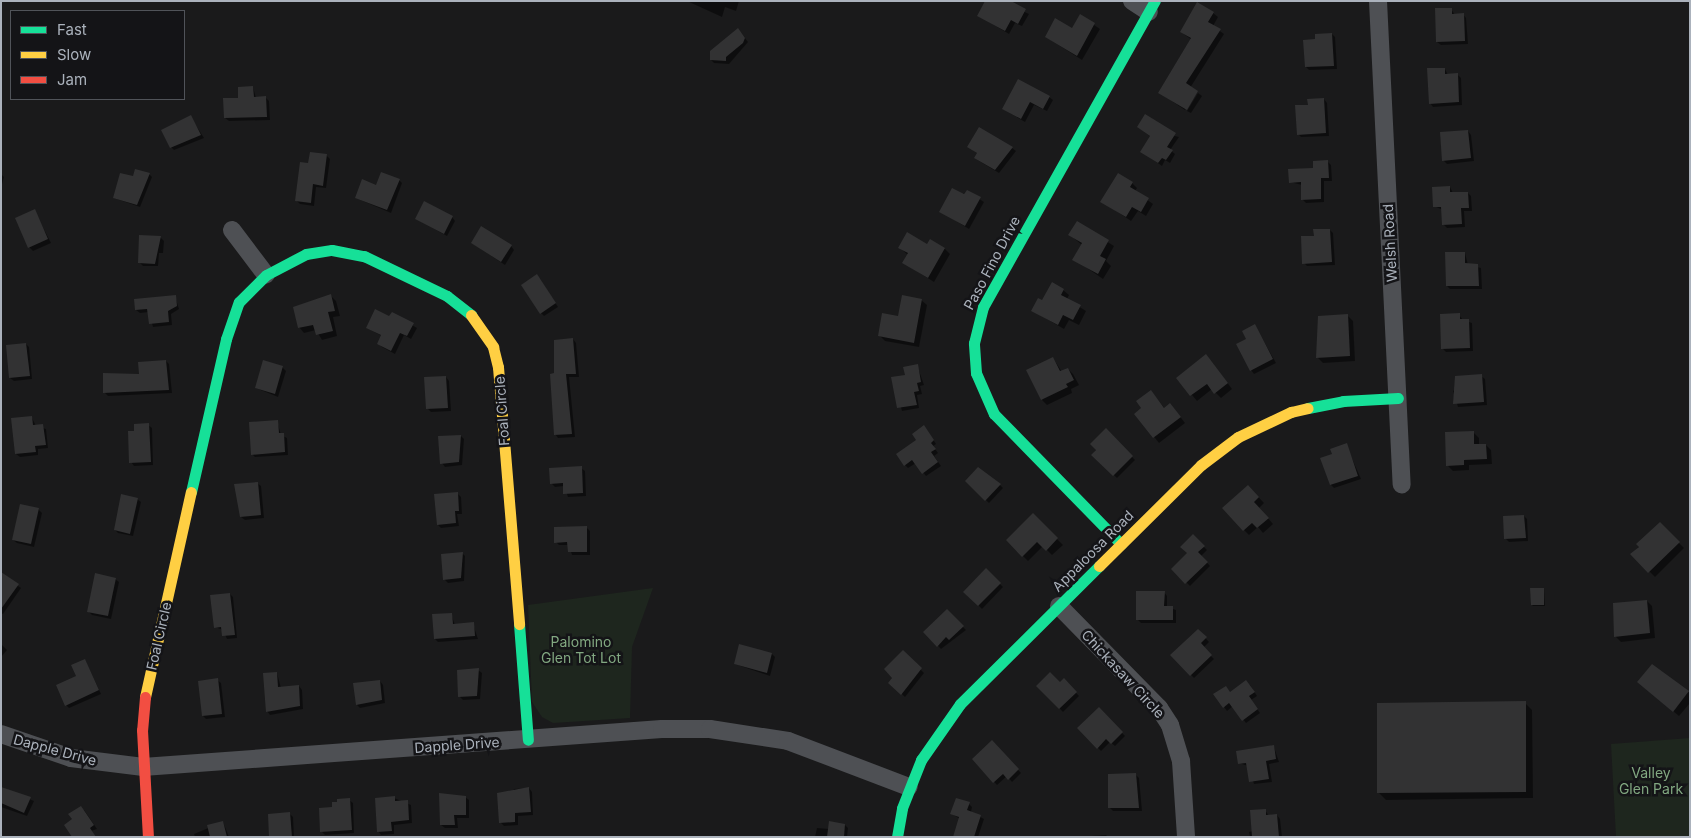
<!DOCTYPE html>
<html>
<head>
<meta charset="utf-8">
<style>
	body { margin:0 }
	#map { position:relative; width:1691px; height:838px; overflow:hidden; background:#1a1a1b; font-family:Inter,sans-serif }
	div>[style] { position:absolute }
	.green>* { inset:0; background:#1e261e }
	.shadow>* { inset:0; background:#0007 }
	.building>* { inset:0; background:#323233 }
	.street>* { height:18px; margin:-9px; padding:0 9px; transform-origin:9px; border-radius:9px; background:#4e5054 }
	.fast>* { height:11px; margin:-5.5px; padding:0 5.5px; transform-origin:5.5px; border-radius:5.5px; background:#16e098 }
	.slow>* { height:11px; margin:-5.5px; padding:0 5.5px; transform-origin:5.5px; border-radius:5.5px; background:#ffcf43 }
	.jam>* { height:11px; margin:-5.5px; padding:0 5.5px; transform-origin:5.5px; border-radius:5.5px; background:#f24e42 }
	span { translate:-50% -50%; white-space:nowrap; text-align:center; line-height:1.15; -webkit-text-stroke:5px #141417; paint-order:stroke }
	.street-label { font-size:14px; color:#abb2bc }
	.park-label { font-size:14px; color:#82a881 }
	.frame { position:absolute; inset:0; border:2px solid #abb2bc; pointer-events:none }
	.legend { position:absolute; left:10px; top:10px; width:175px; height:90px; box-sizing:border-box; background:#141417; border:1px solid #505359; margin:0; padding:6px 9px; list-style:none; font-size:15px; color:#abb2bc }
	.legend li { display:flex; align-items:center; gap:10px; height:25px }
	.legend b { width:25px; border:1px solid #505359 }
</style>
</head>
<body>
<div id="map">
	<div class="green">
		<div style="clip-path:polygon(653px 588px,632px 647px,630px 718px,553px 723px,542px 717px,532px 702px,528px 605px)"></div>
		<div style="clip-path:polygon(1690px 738px,1690px 837px,1616px 837px,1611px 744px)"></div>
	</div>
	<div class="shadow">
		<div style="clip-path:polygon(687px 1px,739px 1px,736px 11px,725px 7px,722px 17px)"></div>
		<div style="clip-path:polygon(1001px 1px,1029px 14px,1022px 26px,1015px 23px,1009px 34px,979px 16px)"></div>
		<div style="clip-path:polygon(1451px 9px,1455px 15px,1463px 14px,1466px 18px,1468px 44px,1441px 45px,1437px 42px)"></div>
		<div style="clip-path:polygon(1213px 13px,1218px 17px,1213px 26px,1224px 34px,1190px 88px,1196px 91px,1185px 110px,1160px 93px,1192px 40px,1181px 32px)"></div>
		<div style="clip-path:polygon(1081px 16px,1100px 29px,1082px 60px,1046px 37px,1073px 30px)"></div>
		<div style="clip-path:polygon(741px 33px,748px 42px,729px 64px,714px 63px,711px 60px)"></div>
		<div style="clip-path:polygon(1332px 34px,1335px 37px,1337px 69px,1309px 70px,1306px 67px,1316px 40px)"></div>
		<div style="clip-path:polygon(1445px 69px,1448px 75px,1457px 74px,1461px 78px,1462px 105px,1433px 107px,1430px 103px)"></div>
		<div style="clip-path:polygon(253px 87px,256px 98px,266px 98px,269px 101px,270px 120px,229px 121px,225px 118px)"></div>
		<div style="clip-path:polygon(1198px 93px,1202px 96px,1191px 113px,1187px 111px)"></div>
		<div style="clip-path:polygon(1049px 97px,1053px 100px,1047px 111px,1034px 105px,1025px 122px,1003px 109px)"></div>
		<div style="clip-path:polygon(1324px 99px,1327px 103px,1329px 136px,1301px 137px,1298px 134px)"></div>
		<div style="clip-path:polygon(190px 116px,204px 138px,174px 150px,171px 147px)"></div>
		<div style="clip-path:polygon(1138px 127px,1179px 137px,1170px 150px,1175px 154px,1170px 163px,1165px 160px,1162px 166px,1142px 152px,1151px 137px)"></div>
		<div style="clip-path:polygon(1468px 131px,1471px 135px,1474px 161px,1447px 164px,1443px 160px)"></div>
		<div style="clip-path:polygon(969px 147px,1012px 148px,1016px 151px,999px 173px,979px 161px,975px 158px,978px 154px)"></div>
		<div style="clip-path:polygon(326px 155px,330px 159px,326px 188px,316px 187px,314px 206px,300px 204px,297px 201px,310px 164px)"></div>
		<div style="clip-path:polygon(1328px 162px,1331px 165px,1332px 181px,1324px 181px,1324px 202px,1306px 203px,1302px 199px,1302px 185px,1290px 182px)"></div>
		<div style="clip-path:polygon(1px 174px,4px 177px,1px 188px)"></div>
		<div style="clip-path:polygon(149px 174px,152px 177px,140px 207px,114px 198px,134px 178px)"></div>
		<div style="clip-path:polygon(399px 180px,402px 183px,391px 213px,356px 198px,377px 186px)"></div>
		<div style="clip-path:polygon(1132px 183px,1137px 188px,1135px 191px,1153px 204px,1146px 216px,1138px 211px,1131px 221px,1102px 201px)"></div>
		<div style="clip-path:polygon(1450px 187px,1453px 193px,1468px 193px,1471px 196px,1472px 211px,1464px 211px,1465px 227px,1447px 228px,1443px 224px,1443px 210px,1434px 206px)"></div>
		<div style="clip-path:polygon(967px 191px,984px 202px,969px 229px,940px 211px)"></div>
		<div style="clip-path:polygon(34px 210px,51px 243px,33px 251px,29px 247px)"></div>
		<div style="clip-path:polygon(452px 217px,455px 221px,447px 236px,416px 219px)"></div>
		<div style="clip-path:polygon(1077px 223px,1114px 246px,1106px 261px,1111px 266px,1103px 279px,1074px 259px,1082px 245px,1070px 235px)"></div>
		<div style="clip-path:polygon(1330px 230px,1333px 233px,1335px 265px,1307px 266px,1304px 263px,1315px 237px)"></div>
		<div style="clip-path:polygon(160px 237px,164px 241px,163px 253px,159px 253px,158px 266px,143px 266px,139px 262px)"></div>
		<div style="clip-path:polygon(472px 243px,511px 246px,514px 250px,505px 265px)"></div>
		<div style="clip-path:polygon(928px 246px,945px 249px,950px 254px,934px 282px,904px 263px,908px 255px,900px 248px)"></div>
		<div style="clip-path:polygon(1465px 253px,1468px 265px,1481px 268px,1482px 289px,1450px 289px,1447px 286px)"></div>
		<div style="clip-path:polygon(540px 279px,558px 307px,544px 316px,541px 313px)"></div>
		<div style="clip-path:polygon(1063px 290px,1069px 295px,1067px 299px,1086px 311px,1079px 325px,1069px 320px,1064px 329px,1033px 311px)"></div>
		<div style="clip-path:polygon(175px 296px,179px 309px,171px 314px,172px 325px,153px 327px,149px 312px,140px 313px,136px 310px)"></div>
		<div style="clip-path:polygon(331px 296px,336px 301px,340px 316px,333px 317px,337px 336px,322px 340px,316px 330px,304px 333px,299px 327px)"></div>
		<div style="clip-path:polygon(921px 300px,927px 305px,919px 347px,885px 341px,879px 335px)"></div>
		<div style="clip-path:polygon(392px 313px,417px 328px,411px 339px,404px 335px,395px 354px,382px 347px,378px 343px,382px 336px,367px 328px,390px 318px)"></div>
		<div style="clip-path:polygon(1347px 315px,1353px 321px,1355px 361px,1323px 363px,1317px 357px)"></div>
		<div style="clip-path:polygon(1459px 315px,1463px 320px,1472px 323px,1473px 351px,1446px 352px,1442px 348px)"></div>
		<div style="clip-path:polygon(1255px 326px,1276px 363px,1254px 374px,1251px 370px,1248px 340px)"></div>
		<div style="clip-path:polygon(573px 339px,576px 343px,579px 377px,569px 377px,575px 437px,558px 438px,555px 434px,555px 374px)"></div>
		<div style="clip-path:polygon(26px 344px,29px 347px,32px 379px,14px 381px,10px 378px)"></div>
		<div style="clip-path:polygon(1053px 358px,1062px 372px,1068px 369px,1073px 374px,1079px 385px,1071px 389px,1072px 393px,1047px 405px,1042px 400px)"></div>
		<div style="clip-path:polygon(166px 361px,169px 364px,172px 393px,108px 396px,104px 392px)"></div>
		<div style="clip-path:polygon(1211px 361px,1232px 389px,1221px 398px,1212px 389px,1197px 401px,1178px 378px)"></div>
		<div style="clip-path:polygon(917px 365px,924px 385px,920px 386px,922px 394px,917px 395px,919px 408px,902px 411px,893px 378px,907px 376px)"></div>
		<div style="clip-path:polygon(282px 367px,286px 371px,278px 397px,256px 388px)"></div>
		<div style="clip-path:polygon(1481px 376px,1485px 379px,1487px 405px,1458px 407px,1453px 391px)"></div>
		<div style="clip-path:polygon(446px 377px,449px 381px,451px 411px,431px 412px,427px 408px)"></div>
		<div style="clip-path:polygon(1151px 391px,1165px 409px,1175px 410px,1185px 423px,1159px 443px,1136px 414px,1143px 409px)"></div>
		<div style="clip-path:polygon(32px 418px,36px 426px,46px 429px,48px 448px,38px 449px,38px 455px,20px 457px,16px 454px)"></div>
		<div style="clip-path:polygon(277px 421px,281px 435px,287px 438px,288px 455px,255px 457px,252px 454px)"></div>
		<div style="clip-path:polygon(148px 425px,152px 428px,153px 465px,134px 466px,131px 462px)"></div>
		<div style="clip-path:polygon(927px 430px,936px 444px,933px 446px,938px 453px,934px 456px,941px 466px,926px 476px,916px 463px,908px 468px,905px 465px)"></div>
		<div style="clip-path:polygon(1106px 430px,1135px 460px,1117px 478px,1093px 455px)"></div>
		<div style="clip-path:polygon(1473px 432px,1479px 438px,1479px 445px,1486px 445px,1491px 450px,1492px 464px,1469px 465px,1469px 470px,1453px 471px,1448px 466px)"></div>
		<div style="clip-path:polygon(461px 436px,464px 439px,462px 465px,445px 467px,442px 463px)"></div>
		<div style="clip-path:polygon(1346px 445px,1361px 479px,1334px 488px,1331px 485px,1334px 455px)"></div>
		<div style="clip-path:polygon(581px 468px,585px 471px,586px 496px,568px 497px,564px 486px,555px 487px,551px 483px)"></div>
		<div style="clip-path:polygon(966px 481px,1000px 485px,1003px 488px,989px 503px)"></div>
		<div style="clip-path:polygon(257px 483px,261px 486px,264px 518px,245px 520px,241px 517px)"></div>
		<div style="clip-path:polygon(1248px 486px,1264px 503px,1259px 508px,1273px 524px,1263px 533px,1258px 527px,1249px 535px,1244px 530px)"></div>
		<div style="clip-path:polygon(457px 493px,461px 497px,462px 514px,457px 514px,459px 526px,441px 528px,438px 525px)"></div>
		<div style="clip-path:polygon(137px 499px,141px 502px,133px 536px,118px 533px,115px 530px)"></div>
		<div style="clip-path:polygon(38px 509px,42px 513px,34px 547px,17px 543px,13px 540px)"></div>
		<div style="clip-path:polygon(1033px 515px,1063px 545px,1052px 555px,1043px 546px,1028px 561px,1007px 540px)"></div>
		<div style="clip-path:polygon(1524px 516px,1527px 519px,1528px 541px,1509px 542px,1505px 538px)"></div>
		<div style="clip-path:polygon(1660px 524px,1684px 548px,1655px 577px,1632px 554px)"></div>
		<div style="clip-path:polygon(586px 527px,590px 531px,590px 555px,572px 555px,569px 545px,559px 545px,556px 542px)"></div>
		<div style="clip-path:polygon(1193px 536px,1207px 550px,1201px 556px,1210px 566px,1190px 586px,1173px 569px,1188px 553px)"></div>
		<div style="clip-path:polygon(462px 553px,465px 556px,464px 581px,448px 583px,444px 579px)"></div>
		<div style="clip-path:polygon(986px 570px,1003px 587px,982px 609px,965px 592px)"></div>
		<div style="clip-path:polygon(1px 574px,21px 588px,3px 614px,1px 613px)"></div>
		<div style="clip-path:polygon(115px 579px,119px 582px,111px 619px,92px 615px,88px 611px)"></div>
		<div style="clip-path:polygon(1544px 589px,1545px 606px,1533px 606px,1532px 605px)"></div>
		<div style="clip-path:polygon(1164px 592px,1167px 596px,1167px 607px,1176px 610px,1176px 623px,1141px 623px,1137px 619px)"></div>
		<div style="clip-path:polygon(230px 594px,233px 597px,237px 638px,227px 639px,223px 630px,215px 627px)"></div>
		<div style="clip-path:polygon(1647px 601px,1652px 606px,1655px 638px,1621px 642px,1615px 636px)"></div>
		<div style="clip-path:polygon(947px 611px,966px 630px,941px 649px,925px 632px)"></div>
		<div style="clip-path:polygon(451px 614px,455px 625px,473px 624px,478px 639px,438px 642px,435px 639px)"></div>
		<div style="clip-path:polygon(1198px 630px,1209px 642px,1203px 648px,1214px 659px,1194px 678px,1172px 655px)"></div>
		<div style="clip-path:polygon(1px 644px,7px 650px,1px 657px)"></div>
		<div style="clip-path:polygon(903px 652px,924px 673px,905px 697px,890px 683px)"></div>
		<div style="clip-path:polygon(772px 654px,775px 657px,770px 676px,735px 664px)"></div>
		<div style="clip-path:polygon(85px 660px,101px 694px,69px 708px,66px 705px)"></div>
		<div style="clip-path:polygon(1652px 666px,1690px 693px,1690px 703px,1679px 716px,1638px 682px)"></div>
		<div style="clip-path:polygon(478px 670px,482px 673px,480px 699px,463px 700px,460px 697px)"></div>
		<div style="clip-path:polygon(277px 673px,281px 688px,299px 686px,302px 690px,303px 709px,270px 715px,267px 711px)"></div>
		<div style="clip-path:polygon(217px 680px,221px 683px,225px 717px,206px 719px,203px 716px)"></div>
		<div style="clip-path:polygon(1064px 680px,1079px 696px,1063px 712px,1038px 686px,1060px 684px)"></div>
		<div style="clip-path:polygon(380px 681px,383px 685px,385px 703px,360px 708px,357px 705px)"></div>
		<div style="clip-path:polygon(1250px 685px,1257px 696px,1251px 700px,1260px 713px,1246px 723px,1233px 706px,1227px 711px,1224px 707px,1230px 693px)"></div>
		<div style="clip-path:polygon(1525px 703px,1532px 710px,1533px 798px,1386px 800px,1379px 793px)"></div>
		<div style="clip-path:polygon(1099px 709px,1125px 736px,1115px 746px,1110px 742px,1101px 751px,1079px 729px)"></div>
		<div style="clip-path:polygon(992px 742px,1021px 773px,1012px 782px,1007px 776px,997px 785px,973px 759px)"></div>
		<div style="clip-path:polygon(1274px 747px,1279px 762px,1269px 764px,1272px 782px,1254px 784px,1248px 766px,1239px 763px)"></div>
		<div style="clip-path:polygon(1136px 775px,1139px 778px,1142px 811px,1113px 811px,1110px 808px)"></div>
		<div style="clip-path:polygon(1px 788px,34px 801px,27px 816px,1px 807px)"></div>
		<div style="clip-path:polygon(529px 788px,532px 792px,533px 815px,518px 816px,518px 825px,504px 826px,500px 822px,514px 789px)"></div>
		<div style="clip-path:polygon(465px 797px,469px 800px,469px 818px,457px 818px,458px 828px,445px 828px,441px 825px)"></div>
		<div style="clip-path:polygon(394px 798px,411px 805px,412px 823px,394px 825px,394px 834px,381px 835px,378px 831px)"></div>
		<div style="clip-path:polygon(349px 800px,353px 803px,354px 833px,325px 835px,321px 831px,333px 808px)"></div>
		<div style="clip-path:polygon(969px 804px,972px 807px,971px 812px,984px 819px,978px 837px,954px 837px,960px 819px,952px 814px)"></div>
		<div style="clip-path:polygon(84px 810px,97px 829px,73px 837px)"></div>
		<div style="clip-path:polygon(1265px 810px,1269px 816px,1277px 815px,1280px 819px,1282px 837px,1250px 837px,1249px 832px,1253px 831px)"></div>
		<div style="clip-path:polygon(290px 814px,293px 817px,294px 837px,271px 837px)"></div>
		<div style="clip-path:polygon(223px 822px,229px 837px,195px 837px,194px 834px)"></div>
		<div style="clip-path:polygon(845px 825px,848px 828px,847px 837px,815px 837px,817px 828px,829px 829px)"></div>
		<div style="clip-path:polygon(1106px 835px,1108px 837px,1092px 837px,1092px 836px)"></div>
	</div>
	<div class="building">
		<div style="clip-path:polygon(985px 1px,1011px 1px,1026px 9px,1018px 24px,1011px 20px,1005px 31px,977px 16px)"></div>
		<div style="clip-path:polygon(1197px 2px,1214px 12px,1208px 22px,1221px 29px,1186px 83px,1198px 91px,1187px 110px,1158px 93px,1191px 38px,1180px 32px)"></div>
		<div style="clip-path:polygon(1435px 8px,1452px 8px,1452px 14px,1464px 13px,1465px 41px,1436px 42px)"></div>
		<div style="clip-path:polygon(1080px 14px,1095px 23px,1077px 56px,1045px 37px,1055px 18px,1072px 28px)"></div>
		<div style="clip-path:polygon(738px 28px,745px 38px,743px 43px,726px 57px,726px 61px,710px 60px,710px 51px)"></div>
		<div style="clip-path:polygon(1332px 33px,1334px 66px,1305px 67px,1303px 40px,1315px 39px,1315px 34px)"></div>
		<div style="clip-path:polygon(1427px 68px,1445px 68px,1445px 74px,1458px 73px,1459px 102px,1429px 104px)"></div>
		<div style="clip-path:polygon(1018px 79px,1050px 96px,1043px 109px,1030px 102px,1021px 119px,1002px 109px)"></div>
		<div style="clip-path:polygon(253px 86px,254px 97px,266px 96px,267px 117px,224px 118px,223px 98px,238px 98px,238px 87px)"></div>
		<div style="clip-path:polygon(1324px 98px,1326px 133px,1297px 135px,1295px 105px,1308px 105px,1307px 99px)"></div>
		<div style="clip-path:polygon(1145px 114px,1176px 133px,1167px 147px,1173px 150px,1166px 160px,1162px 158px,1158px 163px,1140px 152px,1150px 136px,1137px 127px)"></div>
		<div style="clip-path:polygon(191px 115px,201px 135px,170px 148px,161px 130px)"></div>
		<div style="clip-path:polygon(979px 127px,1013px 147px,995px 170px,974px 158px,977px 153px,967px 147px)"></div>
		<div style="clip-path:polygon(1468px 130px,1471px 158px,1442px 161px,1440px 132px)"></div>
		<div style="clip-path:polygon(310px 152px,327px 154px,323px 186px,313px 184px,311px 203px,295px 201px,300px 162px,308px 163px)"></div>
		<div style="clip-path:polygon(1328px 160px,1329px 178px,1321px 178px,1321px 199px,1301px 200px,1301px 182px,1289px 183px,1288px 169px,1313px 168px,1313px 161px)"></div>
		<div style="clip-path:polygon(135px 169px,150px 173px,137px 205px,113px 198px,120px 173px,133px 176px)"></div>
		<div style="clip-path:polygon(381px 172px,400px 179px,387px 210px,355px 198px,362px 179px,376px 185px)"></div>
		<div style="clip-path:polygon(1118px 173px,1133px 182px,1130px 187px,1149px 198px,1141px 212px,1132px 207px,1126px 217px,1100px 202px)"></div>
		<div style="clip-path:polygon(1450px 186px,1450px 192px,1468px 192px,1469px 208px,1461px 208px,1462px 224px,1442px 225px,1441px 207px,1433px 207px,1432px 187px)"></div>
		<div style="clip-path:polygon(952px 188px,964px 194px,967px 190px,981px 197px,965px 226px,939px 212px)"></div>
		<div style="clip-path:polygon(424px 201px,453px 216px,444px 234px,415px 219px)"></div>
		<div style="clip-path:polygon(35px 209px,48px 239px,28px 248px,15px 218px)"></div>
		<div style="clip-path:polygon(1077px 221px,1109px 240px,1100px 256px,1106px 259px,1098px 274px,1072px 260px,1082px 243px,1068px 235px)"></div>
		<div style="clip-path:polygon(481px 226px,512px 245px,501px 262px,471px 243px)"></div>
		<div style="clip-path:polygon(1313px 229px,1330px 229px,1332px 262px,1302px 264px,1301px 236px,1314px 236px)"></div>
		<div style="clip-path:polygon(907px 232px,927px 244px,930px 239px,945px 248px,928px 278px,902px 263px,908px 253px,898px 248px)"></div>
		<div style="clip-path:polygon(139px 235px,161px 236px,155px 264px,138px 263px)"></div>
		<div style="clip-path:polygon(1445px 252px,1465px 252px,1465px 263px,1478px 264px,1479px 286px,1446px 286px)"></div>
		<div style="clip-path:polygon(537px 274px,556px 303px,540px 314px,521px 285px)"></div>
		<div style="clip-path:polygon(1052px 282px,1064px 289px,1061px 295px,1081px 305px,1073px 320px,1063px 315px,1058px 325px,1031px 311px,1038px 298px,1042px 300px)"></div>
		<div style="clip-path:polygon(331px 294px,335px 311px,328px 312px,333px 331px,316px 335px,313px 325px,298px 328px,293px 307px)"></div>
		<div style="clip-path:polygon(176px 295px,177px 306px,168px 311px,169px 322px,149px 324px,147px 309px,135px 310px,134px 299px)"></div>
		<div style="clip-path:polygon(902px 295px,922px 299px,914px 343px,878px 336px,882px 313px,898px 316px)"></div>
		<div style="clip-path:polygon(375px 309px,389px 316px,392px 312px,414px 323px,407px 336px,400px 333px,391px 351px,377px 344px,381px 335px,366px 328px)"></div>
		<div style="clip-path:polygon(1460px 313px,1460px 319px,1469px 319px,1470px 348px,1441px 349px,1440px 314px)"></div>
		<div style="clip-path:polygon(1348px 314px,1350px 356px,1316px 358px,1318px 316px)"></div>
		<div style="clip-path:polygon(1255px 324px,1273px 359px,1250px 371px,1236px 344px,1246px 339px,1242px 331px)"></div>
		<div style="clip-path:polygon(573px 338px,576px 374px,566px 374px,572px 434px,554px 435px,550px 374px,554px 373px,554px 340px)"></div>
		<div style="clip-path:polygon(26px 343px,30px 376px,9px 378px,6px 345px)"></div>
		<div style="clip-path:polygon(1206px 354px,1228px 383px,1214px 394px,1207px 384px,1190px 396px,1176px 378px)"></div>
		<div style="clip-path:polygon(1053px 357px,1060px 371px,1068px 368px,1074px 380px,1066px 384px,1068px 387px,1041px 400px,1026px 370px)"></div>
		<div style="clip-path:polygon(166px 360px,169px 390px,103px 393px,103px 373px,139px 374px,138px 362px)"></div>
		<div style="clip-path:polygon(263px 360px,283px 366px,275px 394px,255px 388px)"></div>
		<div style="clip-path:polygon(918px 364px,921px 382px,917px 383px,919px 391px,914px 392px,917px 405px,897px 408px,891px 377px,905px 375px,903px 367px)"></div>
		<div style="clip-path:polygon(1482px 374px,1484px 402px,1453px 404px,1455px 376px)"></div>
		<div style="clip-path:polygon(446px 376px,448px 408px,426px 409px,424px 377px)"></div>
		<div style="clip-path:polygon(1151px 390px,1164px 408px,1170px 403px,1181px 417px,1153px 438px,1134px 414px,1141px 408px,1136px 401px)"></div>
		<div style="clip-path:polygon(32px 416px,33px 425px,43px 424px,46px 445px,35px 446px,36px 452px,15px 454px,11px 418px)"></div>
		<div style="clip-path:polygon(278px 420px,279px 433px,284px 433px,285px 452px,251px 455px,249px 422px)"></div>
		<div style="clip-path:polygon(149px 423px,151px 462px,129px 463px,128px 431px,134px 431px,134px 424px)"></div>
		<div style="clip-path:polygon(924px 425px,934px 440px,931px 443px,936px 449px,931px 452px,938px 462px,922px 474px,912px 460px,904px 466px,896px 454px,916px 440px,912px 434px)"></div>
		<div style="clip-path:polygon(1106px 428px,1133px 456px,1113px 476px,1091px 455px,1096px 450px,1090px 444px)"></div>
		<div style="clip-path:polygon(1474px 431px,1474px 444px,1486px 444px,1487px 459px,1464px 460px,1464px 465px,1446px 466px,1445px 432px)"></div>
		<div style="clip-path:polygon(461px 435px,459px 462px,440px 464px,438px 436px)"></div>
		<div style="clip-path:polygon(1347px 443px,1358px 476px,1330px 485px,1320px 458px,1332px 454px,1330px 449px)"></div>
		<div style="clip-path:polygon(582px 466px,583px 493px,563px 494px,563px 483px,550px 484px,549px 468px)"></div>
		<div style="clip-path:polygon(978px 467px,1001px 484px,985px 501px,965px 481px)"></div>
		<div style="clip-path:polygon(258px 482px,261px 515px,240px 517px,234px 484px)"></div>
		<div style="clip-path:polygon(1248px 485px,1259px 497px,1254px 502px,1269px 518px,1257px 528px,1252px 523px,1243px 531px,1222px 508px)"></div>
		<div style="clip-path:polygon(458px 492px,459px 511px,455px 511px,456px 523px,437px 525px,434px 494px)"></div>
		<div style="clip-path:polygon(121px 494px,138px 498px,130px 534px,114px 530px)"></div>
		<div style="clip-path:polygon(20px 504px,39px 508px,31px 544px,12px 540px)"></div>
		<div style="clip-path:polygon(1033px 513px,1058px 538px,1046px 551px,1037px 542px,1022px 557px,1006px 540px)"></div>
		<div style="clip-path:polygon(1524px 515px,1526px 538px,1504px 539px,1503px 516px)"></div>
		<div style="clip-path:polygon(1660px 522px,1680px 542px,1648px 573px,1630px 554px,1639px 547px,1636px 544px)"></div>
		<div style="clip-path:polygon(587px 526px,587px 552px,568px 552px,567px 542px,554px 543px,554px 527px)"></div>
		<div style="clip-path:polygon(1193px 534px,1205px 546px,1198px 552px,1208px 562px,1185px 584px,1171px 569px,1187px 553px,1180px 547px)"></div>
		<div style="clip-path:polygon(463px 552px,461px 578px,443px 580px,441px 554px)"></div>
		<div style="clip-path:polygon(986px 568px,1001px 583px,978px 606px,963px 592px)"></div>
		<div style="clip-path:polygon(1px 572px,19px 584px,1px 609px)"></div>
		<div style="clip-path:polygon(95px 573px,116px 578px,108px 616px,87px 612px)"></div>
		<div style="clip-path:polygon(1530px 588px,1544px 588px,1544px 605px,1531px 605px)"></div>
		<div style="clip-path:polygon(1136px 591px,1165px 591px,1164px 606px,1173px 606px,1173px 620px,1136px 620px)"></div>
		<div style="clip-path:polygon(230px 593px,235px 635px,222px 636px,221px 627px,214px 628px,210px 595px)"></div>
		<div style="clip-path:polygon(1647px 600px,1650px 633px,1614px 637px,1613px 603px)"></div>
		<div style="clip-path:polygon(947px 609px,964px 626px,949px 640px,946px 637px,937px 647px,923px 632px)"></div>
		<div style="clip-path:polygon(452px 613px,453px 624px,474px 622px,475px 636px,434px 639px,432px 614px)"></div>
		<div style="clip-path:polygon(1198px 629px,1207px 637px,1201px 643px,1212px 655px,1190px 676px,1170px 655px)"></div>
		<div style="clip-path:polygon(739px 644px,772px 653px,767px 673px,734px 664px)"></div>
		<div style="clip-path:polygon(903px 650px,922px 668px,901px 695px,888px 683px,892px 678px,884px 669px)"></div>
		<div style="clip-path:polygon(85px 659px,99px 690px,65px 706px,56px 685px,76px 676px,71px 665px)"></div>
		<div style="clip-path:polygon(1652px 664px,1689px 691px,1673px 712px,1637px 682px)"></div>
		<div style="clip-path:polygon(479px 668px,477px 696px,458px 697px,457px 670px)"></div>
		<div style="clip-path:polygon(277px 672px,278px 687px,299px 685px,300px 706px,266px 712px,263px 673px)"></div>
		<div style="clip-path:polygon(1050px 672px,1060px 682px,1064px 678px,1077px 692px,1059px 709px,1036px 686px)"></div>
		<div style="clip-path:polygon(218px 678px,222px 714px,202px 716px,198px 681px)"></div>
		<div style="clip-path:polygon(380px 680px,382px 700px,356px 705px,353px 683px)"></div>
		<div style="clip-path:polygon(1246px 680px,1255px 692px,1249px 696px,1258px 709px,1242px 721px,1229px 703px,1223px 708px,1213px 694px,1226px 686px,1230px 692px)"></div>
		<div style="clip-path:polygon(1526px 701px,1526px 792px,1377px 793px,1377px 703px)"></div>
		<div style="clip-path:polygon(1099px 707px,1123px 732px,1111px 744px,1106px 739px,1097px 749px,1077px 728px)"></div>
		<div style="clip-path:polygon(992px 740px,1019px 769px,1008px 780px,1003px 774px,993px 783px,972px 759px)"></div>
		<div style="clip-path:polygon(1274px 745px,1276px 759px,1266px 761px,1269px 779px,1249px 782px,1246px 763px,1238px 764px,1236px 751px)"></div>
		<div style="clip-path:polygon(1136px 773px,1139px 808px,1108px 808px,1108px 774px)"></div>
		<div style="clip-path:polygon(1px 787px,31px 797px,24px 813px,1px 803px)"></div>
		<div style="clip-path:polygon(529px 787px,531px 812px,515px 813px,515px 822px,499px 823px,497px 793px)"></div>
		<div style="clip-path:polygon(439px 793px,466px 796px,466px 815px,454px 815px,455px 825px,440px 825px)"></div>
		<div style="clip-path:polygon(395px 796px,395px 801px,408px 800px,409px 820px,391px 822px,392px 831px,377px 832px,375px 798px)"></div>
		<div style="clip-path:polygon(350px 798px,352px 830px,320px 832px,319px 808px,332px 807px,332px 802px,337px 802px,337px 799px)"></div>
		<div style="clip-path:polygon(956px 798px,970px 802px,967px 810px,981px 815px,974px 837px,953px 837px,959px 817px,950px 814px)"></div>
		<div style="clip-path:polygon(81px 806px,94px 825px,90px 828px,96px 837px,72px 837px,64px 825px,72px 819px,68px 814px)"></div>
		<div style="clip-path:polygon(1266px 809px,1266px 815px,1277px 814px,1279px 837px,1252px 837px,1250px 810px)"></div>
		<div style="clip-path:polygon(290px 812px,292px 837px,269px 837px,268px 814px)"></div>
		<div style="clip-path:polygon(223px 821px,227px 837px,210px 837px,207px 825px)"></div>
		<div style="clip-path:polygon(829px 821px,845px 824px,844px 837px,827px 837px)"></div>
	</div>
	<div class="street">
		<div style="left:1132px;top:1px;width:20px;rotate:33deg"></div>
		<div style="left:1378px;top:1px;width:484px;rotate:87.2deg"></div>
		<div style="left:232px;top:230px;width:56px;rotate:52.9deg"></div>
		<div style="left:1059px;top:606px;width:143px;rotate:45.6deg"></div>
		<div style="left:1159px;top:708px;width:20px;rotate:57deg"></div>
		<div style="left:1170px;top:725px;width:38px;rotate:73deg"></div>
		<div style="left:1181px;top:761px;width:76px;rotate:86.2deg"></div>
		<div style="left:1px;top:734px;width:74px;rotate:18.9deg"></div>
		<div style="left:71px;top:758px;width:73px;rotate:7.1deg"></div>
		<div style="left:143px;top:767px;width:520px;rotate:-4.19deg"></div>
		<div style="left:662px;top:729px;width:48px"></div>
		<div style="left:710px;top:729px;width:79px;rotate:8.7deg"></div>
		<div style="left:788px;top:741px;width:129px;rotate:20.8deg"></div>
	</div>
	<div class="fast">
		<div style="left:1308px;top:408px;width:36px;rotate:-11deg"></div>
		<div style="left:1343px;top:401px;width:55px;rotate:-3.1deg"></div>
		<div style="left:191px;top:492px;width:157px;rotate:-77.1deg"></div>
		<div style="left:226px;top:339px;width:39px;rotate:-71deg"></div>
		<div style="left:239px;top:302px;width:38px;rotate:-45deg"></div>
		<div style="left:266px;top:275px;width:45px;rotate:-27.7deg"></div>
		<div style="left:306px;top:254px;width:26px;rotate:-9deg"></div>
		<div style="left:332px;top:250px;width:33px;rotate:11deg"></div>
		<div style="left:364px;top:256px;width:92px;rotate:25.7deg"></div>
		<div style="left:447px;top:296px;width:31px;rotate:38deg"></div>
		<div style="left:1121px;top:544px;width:182px;rotate:-134.3deg"></div>
		<div style="left:994px;top:414px;width:45px;rotate:-113.7deg"></div>
		<div style="left:976px;top:373px;width:30px;rotate:-94deg"></div>
		<div style="left:974px;top:343px;width:37px;rotate:-76deg"></div>
		<div style="left:983px;top:307px;width:351px;rotate:-60.7deg"></div>
		<div style="left:519px;top:624px;width:116px;rotate:85.6deg"></div>
		<div style="left:897px;top:837px;width:29px;rotate:-80deg"></div>
		<div style="left:902px;top:808px;width:52px;rotate:-68.4deg"></div>
		<div style="left:921px;top:760px;width:68px;rotate:-55.1deg"></div>
		<div style="left:960px;top:704px;width:196px;rotate:-44.8deg"></div>
	</div>
	<div class="slow">
		<div style="left:471px;top:315px;width:39px;rotate:55deg"></div>
		<div style="left:493px;top:347px;width:21px;rotate:76deg"></div>
		<div style="left:498px;top:367px;width:258px;rotate:85.3deg"></div>
		<div style="left:1099px;top:566px;width:144px;rotate:-44.7deg"></div>
		<div style="left:1201px;top:465px;width:46px;rotate:-37.1deg"></div>
		<div style="left:1238px;top:437px;width:59px;rotate:-25.3deg"></div>
		<div style="left:1291px;top:412px;width:17px;rotate:-13deg"></div>
		<div style="left:145px;top:697px;width:210px;rotate:-77.4deg"></div>
	</div>
	<div class="jam">
		<div style="left:145px;top:697px;width:33px;rotate:95deg"></div>
		<div style="left:142px;top:730px;width:107px;rotate:86.8deg"></div>
	</div>
	<div class="street-label">
		<span style="left:1390px;top:243px;rotate:-93deg">Welsh Road</span>
		<span style="left:992px;top:263px;rotate:-62deg">Paso Fino Drive</span>
		<span style="left:502px;top:411px;rotate:-94deg">Foal Circle</span>
		<span style="left:1093px;top:551px;rotate:-45deg">Appaloosa Road</span>
		<span style="left:159px;top:636px;rotate:-77deg">Foal Circle</span>
		<span style="left:1123px;top:674px;rotate:47deg">Chickasaw Circle</span>
		<span style="left:457px;top:745px;rotate:-4deg">Dapple Drive</span>
		<span style="left:55px;top:750px;rotate:15deg">Dapple Drive</span>
	</div>
	<div class="park-label">
		<span style="left:581px;top:650px">Palomino<br>Glen Tot Lot</span>
		<span style="left:1651px;top:781px">Valley<br>Glen Park</span>
	</div>
	<div class="frame"></div>
	<ul class="legend">
	<li><b style="height:6px;background:#16e098"></b>Fast</li>
	<li><b style="height:6px;background:#ffcf43"></b>Slow</li>
	<li><b style="height:6px;background:#f24e42"></b>Jam</li>
	</ul>
</div>
</body>
</html>
